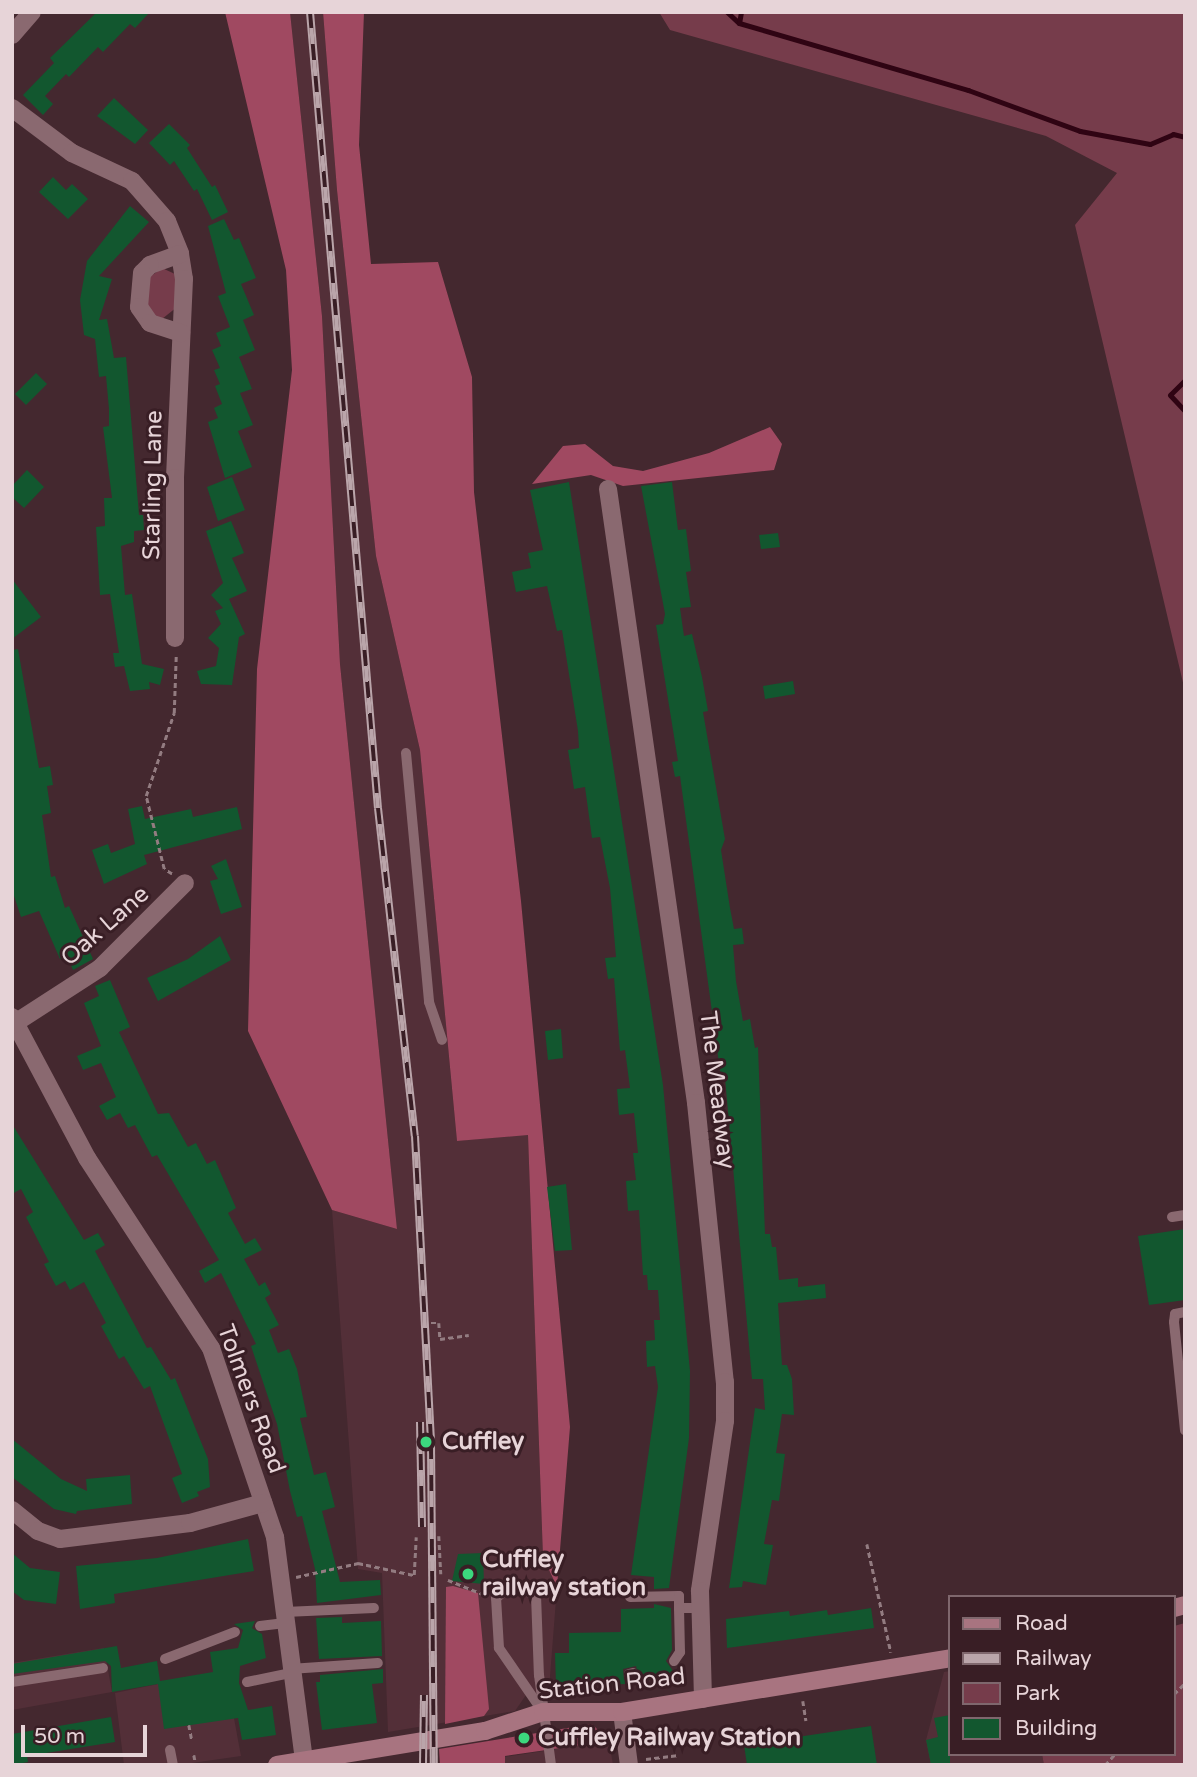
<!DOCTYPE html>
<html>
<head>
<meta charset="utf-8">
<style>
	body { margin:0 }
	#map { position:relative; width:1197px; height:1777px; overflow:hidden; background:#44282f; font-family:"Varela Round",sans-serif }
	div>[style] { position:absolute }
	.built>* { inset:0; background:#532f38 }
	.green>* { inset:0; background:#763c4b }
	.forest>* { inset:0; background:#a04961 }
	.stream>* { height:5px; margin:-2.5px; padding:0 2.5px; transform-origin:2.5px; border-radius:2.5px; background:#2f0413 }
	.building>* { inset:0; background:#12572f }
	.path>* { height:2.5px; margin-top:-1.25px; transform-origin:0; background:repeating-linear-gradient(90deg,#937c81 0 5px,transparent 0 8.5px) }
	.service>* { height:10px; margin:-5px; padding:0 5px; transform-origin:5px; border-radius:5px; background:#8a6970 }
	.minor>* { height:18px; margin:-9px; padding:0 9px; transform-origin:9px; border-radius:9px; background:#8a6970 }
	.secondary>* { height:18px; margin:-9px; padding:0 9px; transform-origin:9px; border-radius:9px; background:#a87480 }
	.rail>* { height:8px; margin-top:-4px; transform-origin:0; background:repeating-linear-gradient(90deg,#391e25 0 16px,#baa5aa 0 32px); box-sizing:border-box; border-block:2px solid #baa5aa }
	.dots>* { width:19px; height:19px; translate:-50% -50%; box-sizing:border-box; border:4px solid #391e25; border-radius:50% }
	span { translate:-50% -50%; white-space:nowrap; text-align:center; line-height:1.15; -webkit-text-stroke:6px #391e25; paint-order:stroke }
	.street-label { font-size:24px; color:#e7d4d8 }
	.poi-label { font-size:24px; color:#e7d4d8; font-weight:700 }
	.left { translate:0 -50%; text-align:left }
	.frame { position:absolute; inset:0; border:14px solid #e7d4d8; pointer-events:none }
	.legend { position:absolute; left:948px; top:1595px; width:228px; height:161px; box-sizing:border-box; background:#391e25; border:2px solid #7f676d; margin:0; padding:9px 12px; list-style:none; font-size:21px; color:#e7d4d8 }
	.legend li { display:flex; align-items:center; gap:14px; height:35px }
	.legend b { width:35px; border:2px solid #7f676d }
	.scale { position:absolute; left:21px; top:1725px; width:126px; height:32px; box-sizing:border-box; border:4px solid #e7d4d8; border-top:0; padding-left:9px; font-size:21px; line-height:24px; white-space:nowrap; color:#e7d4d8; -webkit-text-stroke:5px #391e25; paint-order:stroke }
</style>
</head>
<body>
<div id="map">
	<div class="built">
		<div style="clip-path:polygon(290px 12px,323px 12px,337px 190px,376px 556px,420px 750px,457px 1141px,528px 1134px,543px 1557px,557px 1587px,549px 1689px,526px 1695px,515px 1711px,388px 1732px,382px 1573px,358px 1569px,332px 1210px,397px 1229px,340px 664px,322px 316px)"></div>
		<div style="clip-path:polygon(104px 1648px,112px 1692px,12px 1710px,12px 1663px)"></div>
		<div style="clip-path:polygon(225px 1670px,241px 1756px,178px 1765px,124px 1765px,115px 1693px)"></div>
		<div style="clip-path:polygon(950px 1671px,950px 1754px,1042px 1754px,1044px 1765px,931px 1765px,926px 1740px,944px 1672px)"></div>
		<div style="clip-path:polygon(609px 1741px,613px 1765px,505px 1765px,504px 1757px)"></div>
	</div>
	<div class="green">
		<div style="clip-path:polygon(659px 12px,1185px 12px,1185px 691px,1075px 225px,1117px 173px,1046px 136px,670px 30px)"></div>
		<div style="clip-path:polygon(162px 268px,175px 274px,177px 307px,162px 319px,148px 314px,147px 279px)"></div>
		<div style="clip-path:polygon(1185px 1623px,1185px 1765px,1044px 1765px,1042px 1754px,1174px 1754px,1174px 1626px)"></div>
	</div>
	<div class="forest">
		<div style="clip-path:polygon(225px 12px,290px 12px,322px 316px,340px 664px,397px 1229px,332px 1210px,248px 1031px,257px 669px,292px 370px,286px 270px)"></div>
		<div style="clip-path:polygon(323px 12px,364px 12px,359px 145px,371px 264px,438px 262px,472px 377px,474px 492px,521px 901px,570px 1427px,557px 1587px,543px 1557px,528px 1135px,457px 1141px,420px 750px,376px 556px,337px 190px)"></div>
		<div style="clip-path:polygon(770px 427px,782px 444px,774px 470px,623px 486px,591px 475px,532px 484px,563px 446px,585px 444px,613px 466px,643px 471px,709px 453px)"></div>
		<div style="clip-path:polygon(453px 1586px,478px 1593px,489px 1709px,484px 1716px,445px 1724px,446px 1587px)"></div>
		<div style="clip-path:polygon(592px 1724px,609px 1741px,505px 1756px,505px 1765px,440px 1765px,439px 1749px)"></div>
	</div>
	<div class="stream">
		<div style="left:727px;top:12px;width:16px;rotate:43deg"></div>
		<div style="left:741px;top:12px;width:11px;rotate:100deg"></div>
		<div style="left:739px;top:23px;width:239px;rotate:16.3deg"></div>
		<div style="left:968px;top:90px;width:119px;rotate:20.1deg"></div>
		<div style="left:1080px;top:131px;width:71px;rotate:10.5deg"></div>
		<div style="left:1150px;top:144px;width:25px;rotate:-23deg"></div>
		<div style="left:1173px;top:134px;width:12px;rotate:14deg"></div>
		<div style="left:1185px;top:380px;width:21px;rotate:135deg"></div>
		<div style="left:1170px;top:395px;width:22px;rotate:47deg"></div>
	</div>
	<div class="building">
		<div style="clip-path:polygon(97px 12px,150px 12px,135px 28px,130px 24px,103px 52px,98px 47px,69px 77px,66px 74px,45px 96px,53px 104px,43px 115px,23px 95px,54px 63px,50px 58px)"></div>
		<div style="clip-path:polygon(114px 98px,148px 130px,135px 144px,97px 116px)"></div>
		<div style="clip-path:polygon(169px 124px,190px 145px,187px 148px,212px 187px,215px 185px,228px 212px,212px 220px,197px 189px,194px 191px,174px 161px,170px 165px,149px 143px)"></div>
		<div style="clip-path:polygon(53px 177px,66px 190px,72px 184px,88px 199px,68px 219px,39px 192px)"></div>
		<div style="clip-path:polygon(130px 206px,149px 222px,99px 276px,112px 279px,99px 320px,107px 319px,114px 358px,126px 357px,139px 515px,143px 515px,144px 530px,134px 531px,134px 542px,121px 546px,125px 595px,132px 594px,142px 664px,164px 669px,160px 685px,149px 682px,150px 689px,130px 691px,124px 666px,115px 667px,113px 653px,119px 653px,110px 594px,100px 595px,96px 527px,105px 526px,104px 498px,112px 498px,103px 427px,109px 426px,109px 409px,106px 376px,99px 377px,95px 339px,84px 335px,80px 300px,87px 261px)"></div>
		<div style="clip-path:polygon(224px 219px,234px 240px,239px 238px,256px 278px,241px 284px,254px 315px,243px 320px,255px 350px,239px 357px,252px 389px,240px 393px,253px 425px,238px 431px,252px 467px,225px 478px,208px 422px,218px 418px,214px 408px,222px 404px,215px 386px,220px 384px,214px 370px,220px 368px,212px 350px,221px 346px,216px 333px,230px 327px,218px 296px,226px 293px,208px 226px)"></div>
		<div style="clip-path:polygon(36px 373px,47px 384px,26px 405px,15px 394px)"></div>
		<div style="clip-path:polygon(27px 470px,44px 487px,24px 508px,12px 497px,12px 486px)"></div>
		<div style="clip-path:polygon(232px 477px,245px 510px,218px 521px,207px 487px)"></div>
		<div style="clip-path:polygon(569px 482px,663px 1085px,690px 1371px,689px 1438px,669px 1588px,654px 1589px,654px 1577px,631px 1575px,658px 1387px,655px 1366px,647px 1367px,646px 1341px,655px 1340px,654px 1320px,660px 1320px,658px 1290px,648px 1290px,647px 1275px,643px 1275px,639px 1210px,628px 1211px,626px 1181px,636px 1180px,633px 1153px,638px 1153px,634px 1113px,619px 1115px,617px 1089px,630px 1088px,625px 1050px,620px 1051px,614px 978px,608px 979px,605px 958px,616px 957px,610px 888px,600px 837px,592px 838px,585px 787px,574px 789px,568px 750px,579px 748px,578px 731px,562px 630px,557px 631px,547px 586px,516px 592px,512px 572px,531px 568px,528px 553px,543px 550px,530px 490px)"></div>
		<div style="clip-path:polygon(672px 482px,678px 530px,686px 529px,691px 571px,686px 572px,691px 607px,680px 608px,684px 636px,692px 634px,702px 677px,708px 711px,703px 712px,725px 839px,721px 850px,730px 908px,734px 929px,742px 928px,744px 944px,733px 945px,736px 981px,743px 1021px,750px 1019px,755px 1048px,758px 1047px,765px 1234px,770px 1234px,772px 1247px,776px 1247px,779px 1280px,798px 1278px,798px 1287px,825px 1284px,826px 1298px,778px 1303px,782px 1365px,787px 1365px,792px 1379px,794px 1415px,782px 1414px,776px 1453px,785px 1454px,779px 1501px,772px 1500px,764px 1544px,773px 1545px,766px 1585px,743px 1581px,742px 1587px,729px 1588px,755px 1408px,765px 1410px,763px 1379px,752px 1379px,725px 1078px,721px 1078px,680px 776px,675px 777px,672px 762px,678px 761px,656px 625px,663px 624px,665px 614px,641px 486px)"></div>
		<div style="clip-path:polygon(231px 521px,244px 553px,232px 558px,247px 591px,229px 599px,245px 634px,239px 637px,232px 685px,201px 684px,197px 671px,216px 666px,219px 648px,208px 638px,221px 624px,215px 611px,223px 608px,211px 595px,223px 583px,206px 531px)"></div>
		<div style="clip-path:polygon(778px 533px,780px 547px,761px 549px,759px 535px)"></div>
		<div style="clip-path:polygon(12px 579px,41px 617px,12px 639px)"></div>
		<div style="clip-path:polygon(18px 649px,39px 768px,50px 766px,53px 785px,47px 786px,51px 813px,42px 815px,51px 877px,55px 876px,65px 908px,69px 906px,93px 959px,73px 970px,67px 956px,60px 959px,39px 911px,21px 917px,12px 890px,12px 650px)"></div>
		<div style="clip-path:polygon(793px 681px,795px 694px,765px 699px,763px 686px)"></div>
		<div style="clip-path:polygon(142px 806px,145px 819px,191px 809px,193px 817px,237px 807px,242px 829px,144px 855px,147px 864px,104px 884px,92px 850px,108px 844px,111px 853px,135px 844px,128px 809px)"></div>
		<div style="clip-path:polygon(226px 859px,242px 907px,221px 914px,210px 881px,218px 879px,211px 866px)"></div>
		<div style="clip-path:polygon(220px 936px,231px 960px,158px 1001px,147px 978px,188px 959px)"></div>
		<div style="clip-path:polygon(110px 980px,130px 1027px,119px 1032px,158px 1114px,169px 1113px,188px 1147px,196px 1143px,207px 1164px,215px 1160px,236px 1208px,228px 1213px,245px 1244px,255px 1238px,262px 1250px,244px 1259px,259px 1286px,265px 1282px,271px 1294px,265px 1298px,279px 1325px,269px 1330px,278px 1353px,289px 1349px,297px 1369px,307px 1417px,300px 1418px,314px 1475px,326px 1472px,335px 1507px,322px 1511px,340px 1582px,380px 1580px,381px 1595px,317px 1603px,315px 1569px,302px 1516px,297px 1517px,290px 1491px,277px 1424px,251px 1346px,256px 1344px,221px 1273px,205px 1283px,199px 1271px,219px 1260px,157px 1155px,152px 1157px,135px 1125px,128px 1128px,120px 1113px,107px 1120px,99px 1106px,116px 1097px,101px 1063px,83px 1070px,77px 1056px,101px 1046px,84px 1003px,99px 996px,95px 986px)"></div>
		<div style="clip-path:polygon(561px 1029px,563px 1058px,548px 1060px,545px 1031px)"></div>
		<div style="clip-path:polygon(12px 1124px,84px 1240px,98px 1233px,105px 1245px,95px 1251px,147px 1348px,151px 1347px,171px 1380px,175px 1378px,208px 1459px,210px 1487px,197px 1492px,199px 1496px,182px 1503px,172px 1478px,182px 1474px,150px 1386px,144px 1389px,124px 1356px,119px 1359px,101px 1326px,106px 1323px,84px 1282px,70px 1290px,65px 1281px,56px 1286px,44px 1264px,49px 1262px,26px 1217px,33px 1212px,21px 1189px,12px 1194px)"></div>
		<div style="clip-path:polygon(566px 1184px,572px 1250px,555px 1251px,547px 1187px)"></div>
		<div style="clip-path:polygon(1185px 1229px,1185px 1300px,1149px 1305px,1138px 1236px)"></div>
		<div style="clip-path:polygon(12px 1439px,61px 1479px,87px 1491px,86px 1479px,130px 1475px,132px 1504px,77px 1511px,76px 1514px,54px 1509px,12px 1477px)"></div>
		<div style="clip-path:polygon(248px 1539px,254px 1571px,114px 1594px,115px 1603px,80px 1609px,76px 1566px,157px 1558px)"></div>
		<div style="clip-path:polygon(12px 1553px,30px 1568px,60px 1572px,56px 1604px,24px 1600px,12px 1591px)"></div>
		<div style="clip-path:polygon(483px 1553px,484px 1584px,452px 1581px,458px 1554px)"></div>
		<div style="clip-path:polygon(evenodd,654px 1604px,671px 1608px,672px 1650px,666px 1661px,676px 1675px,628px 1684px,556px 1685px,555px 1653px,569px 1653px,569px 1633px,621px 1632px,621px 1609px,654px 1608px,654px 1604px,636px 1666px,639px 1678px,624px 1680px,623px 1669px,636px 1666px)"></div>
		<div style="clip-path:polygon(871px 1608px,874px 1628px,727px 1648px,726px 1619px,789px 1611px,790px 1616px,827px 1610px,828px 1615px)"></div>
		<div style="clip-path:polygon(342px 1617px,342px 1623px,381px 1621px,382px 1656px,319px 1659px,316px 1618px)"></div>
		<div style="clip-path:polygon(255px 1621px,252px 1628px,262px 1634px,266px 1658px,240px 1666px,239px 1683px,248px 1710px,272px 1706px,276px 1735px,242px 1740px,238px 1718px,164px 1729px,158px 1684px,112px 1692px,111px 1666px,105px 1661px,12px 1674px,12px 1664px,117px 1646px,121px 1668px,157px 1661px,160px 1681px,213px 1672px,210px 1652px,238px 1648px,243px 1630px,234px 1624px)"></div>
		<div style="clip-path:polygon(383px 1669px,383px 1683px,372px 1684px,377px 1723px,322px 1730px,316px 1682px,320px 1682px,320px 1675px)"></div>
		<div style="clip-path:polygon(950px 1715px,950px 1765px,931px 1765px,926px 1740px,938px 1737px,934px 1718px)"></div>
		<div style="clip-path:polygon(111px 1717px,115px 1742px,27px 1756px,28px 1762px,12px 1765px,12px 1734px)"></div>
		<div style="clip-path:polygon(871px 1726px,877px 1765px,747px 1765px,744px 1745px)"></div>
	</div>
	<div class="path">
		<div style="left:172px;top:874px;width:9px;rotate:-148deg"></div>
		<div style="left:164px;top:869px;width:75px;rotate:-103.9deg"></div>
		<div style="left:146px;top:796px;width:88px;rotate:-71.4deg"></div>
		<div style="left:174px;top:713px;width:58px;rotate:-88deg"></div>
		<div style="left:431px;top:1323px;width:8px"></div>
		<div style="left:439px;top:1323px;width:16px;rotate:86deg"></div>
		<div style="left:440px;top:1339px;width:29px;rotate:-8deg"></div>
		<div style="left:439px;top:1536px;width:38px;rotate:87deg"></div>
		<div style="left:867px;top:1544px;width:111px;rotate:77.5deg"></div>
		<div style="left:296px;top:1577px;width:64px;rotate:-12.7deg"></div>
		<div style="left:358px;top:1563px;width:57px;rotate:12.1deg"></div>
		<div style="left:414px;top:1575px;width:38px;rotate:-87deg"></div>
		<div style="left:448px;top:1580px;width:37px;rotate:22deg"></div>
		<div style="left:1174px;top:1694px;width:16px;rotate:-45deg"></div>
		<div style="left:803px;top:1701px;width:20px;rotate:81deg"></div>
		<div style="left:189px;top:1725px;width:15px;rotate:79deg"></div>
		<div style="left:194px;top:1755px;width:10px;rotate:79deg"></div>
		<div style="left:646px;top:1759px;width:31px;rotate:-7deg"></div>
		<div style="left:1105px;top:1765px;width:15px;rotate:-48deg"></div>
	</div>
	<div class="service">
		<div style="left:406px;top:753px;width:250px;rotate:84.7deg"></div>
		<div style="left:429px;top:1002px;width:40px;rotate:71.1deg"></div>
		<div style="left:1172px;top:1217px;width:13px;rotate:-9deg"></div>
		<div style="left:1185px;top:1312px;width:10px;rotate:169deg"></div>
		<div style="left:1175px;top:1314px;width:8px;rotate:97deg"></div>
		<div style="left:1174px;top:1322px;width:109px;rotate:84.2deg"></div>
		<div style="left:630px;top:1597px;width:49px;rotate:-1.2deg"></div>
		<div style="left:679px;top:1596px;width:12px;rotate:90deg"></div>
		<div style="left:679px;top:1608px;width:21px"></div>
		<div style="left:285px;top:1612px;width:89px;rotate:-2.6deg"></div>
		<div style="left:260px;top:1626px;width:25px;rotate:-7deg"></div>
		<div style="left:165px;top:1659px;width:75px;rotate:-21.1deg"></div>
		<div style="left:674px;top:1661px;width:11px;rotate:-56deg"></div>
		<div style="left:680px;top:1652px;width:44px;rotate:-91.3deg"></div>
		<div style="left:290px;top:1669px;width:88px;rotate:-3.9deg"></div>
		<div style="left:629px;top:1674px;width:4px;rotate:-14deg"></div>
		<div style="left:12px;top:1682px;width:92px;rotate:-8.7deg"></div>
		<div style="left:247px;top:1682px;width:45px;rotate:-11.6deg"></div>
		<div style="left:543px;top:1712px;width:78px;rotate:-124.5deg"></div>
		<div style="left:499px;top:1648px;width:50px;rotate:-93.4deg"></div>
		<div style="left:496px;top:1598px;width:19px;rotate:-39deg"></div>
		<div style="left:511px;top:1586px;width:27px;rotate:20deg"></div>
		<div style="left:536px;top:1595px;width:80px;rotate:87.9deg"></div>
		<div style="left:539px;top:1675px;width:91px;rotate:82.4deg"></div>
		<div style="left:170px;top:1750px;width:15px;rotate:79deg"></div>
	</div>
	<div class="minor">
		<div style="left:12px;top:35px;width:30px;rotate:-49deg"></div>
		<div style="left:12px;top:108px;width:75px;rotate:36.9deg"></div>
		<div style="left:72px;top:153px;width:66px;rotate:25deg"></div>
		<div style="left:132px;top:181px;width:53px;rotate:48.8deg"></div>
		<div style="left:167px;top:221px;width:35px;rotate:68deg"></div>
		<div style="left:180px;top:254px;width:25px;rotate:81deg"></div>
		<div style="left:184px;top:279px;width:199px;rotate:92.6deg"></div>
		<div style="left:175px;top:478px;width:160px;rotate:90deg"></div>
		<div style="left:180px;top:254px;width:32px;rotate:160deg"></div>
		<div style="left:150px;top:265px;width:11px;rotate:135deg"></div>
		<div style="left:142px;top:273px;width:34px;rotate:95deg"></div>
		<div style="left:139px;top:307px;width:19px;rotate:55deg"></div>
		<div style="left:150px;top:323px;width:33px;rotate:18deg"></div>
		<div style="left:608px;top:489px;width:620px;rotate:81.84deg"></div>
		<div style="left:696px;top:1103px;width:281px;rotate:84.1deg"></div>
		<div style="left:725px;top:1382px;width:39px;rotate:90deg"></div>
		<div style="left:725px;top:1421px;width:172px;rotate:98.4deg"></div>
		<div style="left:700px;top:1591px;width:108px;rotate:88.4deg"></div>
		<div style="left:12px;top:1017px;width:160px;rotate:62deg"></div>
		<div style="left:87px;top:1158px;width:227px;rotate:56.9deg"></div>
		<div style="left:211px;top:1348px;width:200px;rotate:71.3deg"></div>
		<div style="left:275px;top:1537px;width:225px;rotate:82.6deg"></div>
		<div style="left:12px;top:1025px;width:105px;rotate:-32.9deg"></div>
		<div style="left:100px;top:968px;width:120px;rotate:-45deg"></div>
		<div style="left:12px;top:1510px;width:33px;rotate:39deg"></div>
		<div style="left:38px;top:1531px;width:23px;rotate:20deg"></div>
		<div style="left:60px;top:1539px;width:131px;rotate:-7deg"></div>
		<div style="left:190px;top:1523px;width:76px;rotate:-15.3deg"></div>
		<div style="left:622px;top:1712px;width:53px;rotate:82.5deg"></div>
	</div>
	<div class="secondary">
		<div style="left:1174px;top:1608px;width:11px;rotate:-15deg"></div>
		<div style="left:277px;top:1765px;width:211px;rotate:-9.3deg"></div>
		<div style="left:485px;top:1731px;width:61px;rotate:-18.1deg"></div>
		<div style="left:543px;top:1712px;width:79px"></div>
		<div style="left:622px;top:1712px;width:332px;rotate:-9.3deg"></div>
	</div>
	<div class="rail">
		<div style="left:310px;top:12px;width:799px;rotate:85.12deg"></div>
		<div style="left:378px;top:808px;width:330px;rotate:83.6deg"></div>
		<div style="left:415px;top:1136px;width:307px;rotate:87deg"></div>
		<div style="left:431px;top:1443px;width:322px;rotate:89.5deg"></div>
		<div style="left:420px;top:1422px;width:105px;rotate:88.9deg"></div>
		<div style="left:423px;top:1765px;width:70px;rotate:-89.2deg"></div>
	</div>
	<div class="dots">
		<div style="left:426px;top:1442px;background:#3cd77e"></div>
		<div style="left:468px;top:1574px;background:#3cd77e"></div>
		<div style="left:524px;top:1738px;background:#3cd77e"></div>
	</div>
	<div class="street-label">
		<span style="left:153px;top:485px;rotate:-89deg">Starling Lane</span>
		<span style="left:105px;top:926px;rotate:-41deg">Oak Lane</span>
		<span style="left:717px;top:1090px;rotate:83deg">The Meadway</span>
		<span style="left:251px;top:1399px;rotate:70deg">Tolmers Road</span>
		<span style="left:612px;top:1684px;rotate:-6deg">Station Road</span>
	</div>
	<div class="poi-label">
		<span class="left" style="left:442px;top:1442px">Cuffley</span>
		<span class="left" style="left:482px;top:1574px">Cuffley<br>railway station</span>
		<span class="left" style="left:538px;top:1738px">Cuffley Railway Station</span>
	</div>
	<div class="frame"></div>
	<ul class="legend">
	<li><b style="height:9px;background:#a87480"></b>Road</li>
	<li><b style="height:9px;background:#baa5aa"></b>Railway</li>
	<li><b style="height:19px;background:#763c4b"></b>Park</li>
	<li><b style="height:19px;background:#12572f"></b>Building</li>
	</ul>
	<div class="scale">50 m</div>
</div>
</body>
</html>
